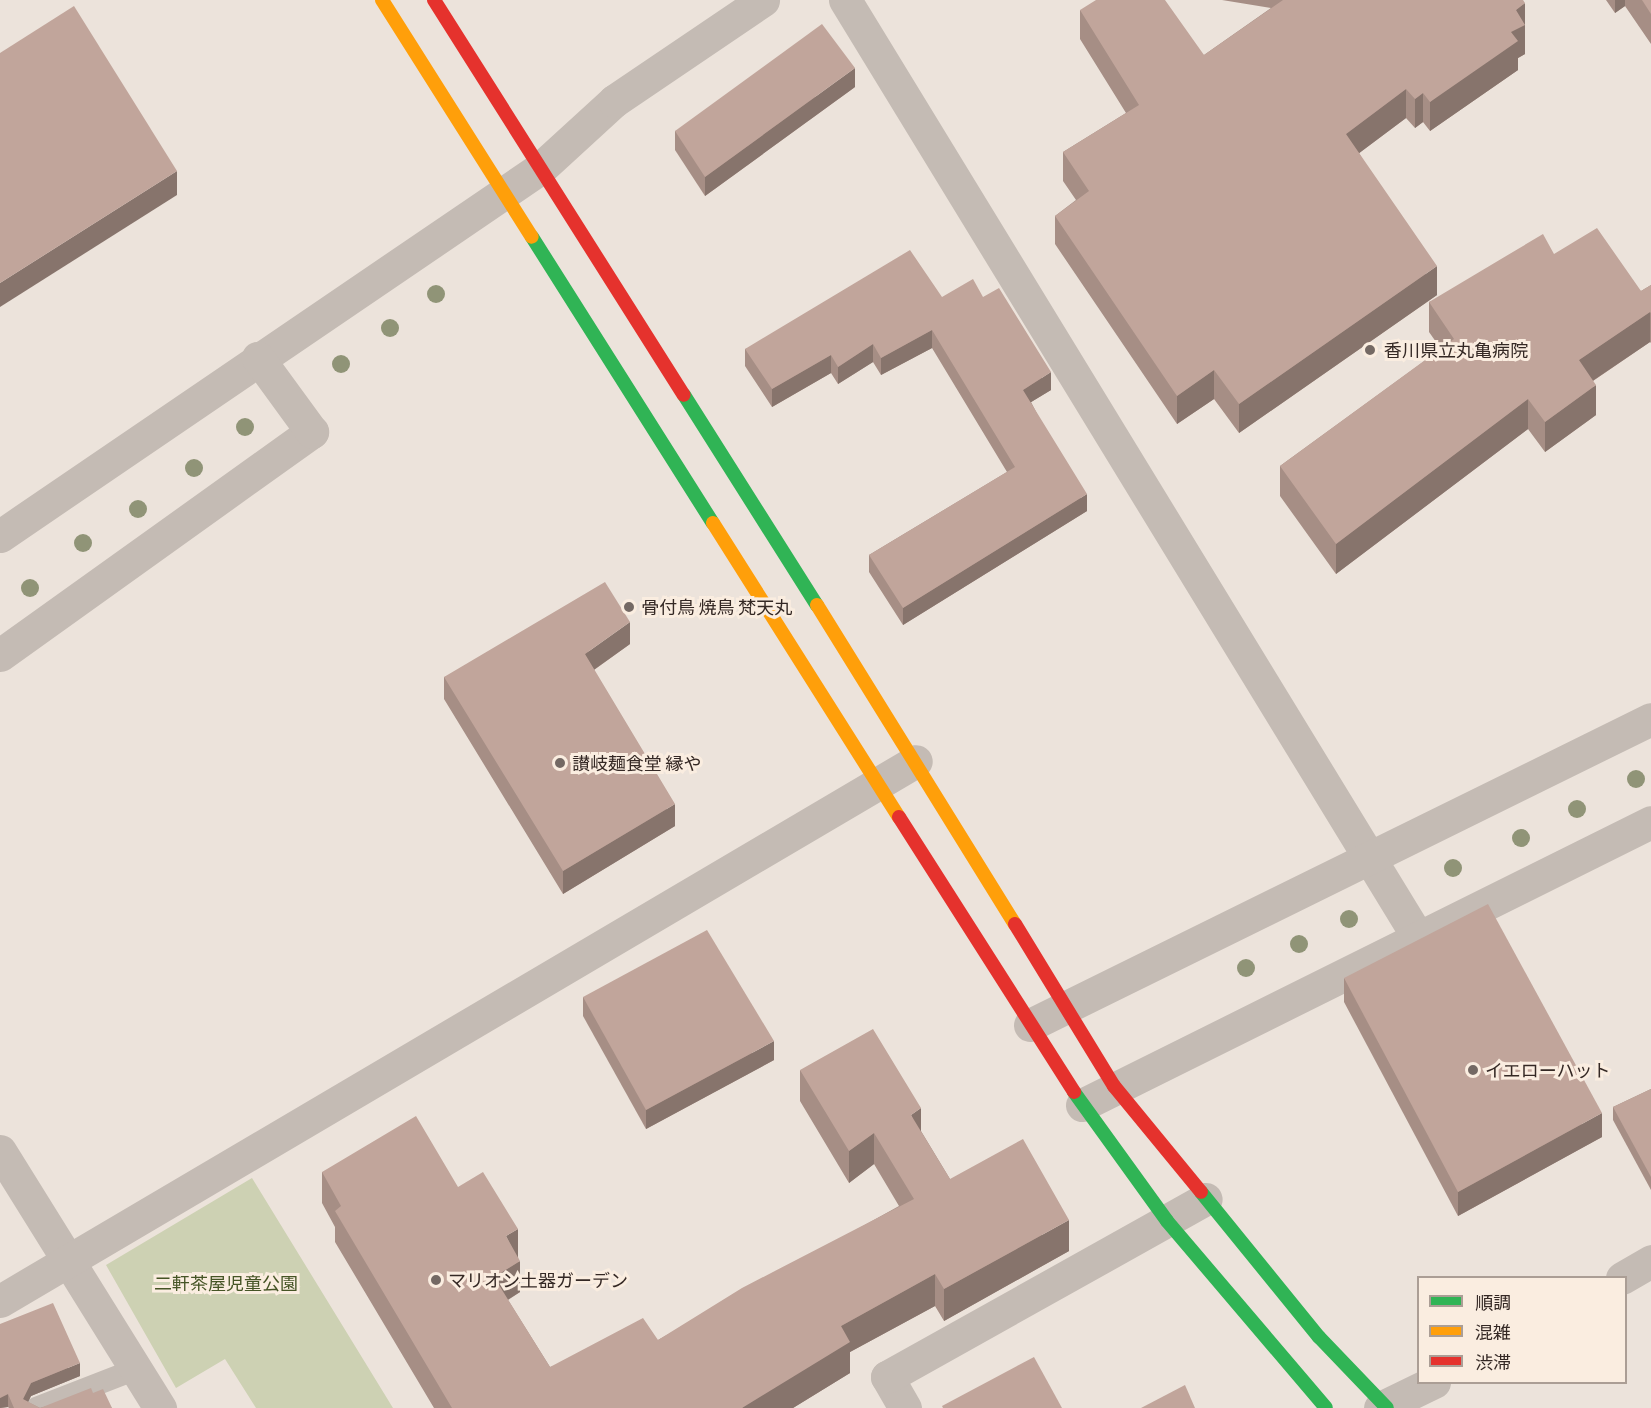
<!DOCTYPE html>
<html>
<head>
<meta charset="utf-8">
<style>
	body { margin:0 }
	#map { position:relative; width:1651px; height:1408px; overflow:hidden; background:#ece3db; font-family:Barlow,"Noto Sans JP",sans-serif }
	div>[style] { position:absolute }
	.green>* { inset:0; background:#cdd1b3 }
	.lane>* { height:22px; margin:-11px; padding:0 11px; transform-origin:11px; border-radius:11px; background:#c4bbb4 }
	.street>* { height:33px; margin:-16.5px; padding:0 16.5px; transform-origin:16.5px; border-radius:16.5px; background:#c4bbb4 }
	.fast>* { height:14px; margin:-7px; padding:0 7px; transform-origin:7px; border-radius:7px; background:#30b455 }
	.slow>* { height:14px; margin:-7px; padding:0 7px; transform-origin:7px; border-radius:7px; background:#ff9f0a }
	.jam>* { height:14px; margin:-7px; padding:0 7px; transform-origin:7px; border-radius:7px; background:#e5322d }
	.trees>* { width:18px; height:18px; margin:-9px; border-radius:50%; background:#909477 }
	.wall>* { inset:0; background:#a68e85 }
	.shaded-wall>* { inset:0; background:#87746c }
	.building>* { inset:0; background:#c1a59b }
	.dots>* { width:16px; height:16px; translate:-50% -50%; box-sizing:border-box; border:3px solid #faede0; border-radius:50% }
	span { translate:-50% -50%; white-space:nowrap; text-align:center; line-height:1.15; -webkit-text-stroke:6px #faede0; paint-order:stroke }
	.poi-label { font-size:18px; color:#342824 }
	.left { translate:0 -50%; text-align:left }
	.park-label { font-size:18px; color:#455425 }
	.legend { position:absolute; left:1417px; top:1276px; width:210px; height:108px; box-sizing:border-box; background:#faede0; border:2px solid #ab9e95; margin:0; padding:8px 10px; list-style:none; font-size:18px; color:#342824 }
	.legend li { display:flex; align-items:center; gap:12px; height:30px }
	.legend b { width:30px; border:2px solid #ab9e95 }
</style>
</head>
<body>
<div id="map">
	<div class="green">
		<div style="clip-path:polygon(252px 1178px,393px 1408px,256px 1408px,225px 1359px,176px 1388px,106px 1265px)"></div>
	</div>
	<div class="lane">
		<div style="left:36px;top:1408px;width:107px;rotate:-21.3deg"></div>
	</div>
	<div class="street">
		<div style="left:845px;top:0;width:1101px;rotate:58.56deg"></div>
		<div style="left:0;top:536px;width:656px;rotate:-34.25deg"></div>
		<div style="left:542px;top:167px;width:98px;rotate:-42.5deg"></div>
		<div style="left:614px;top:101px;width:180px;rotate:-34.1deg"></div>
		<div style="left:0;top:655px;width:384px;rotate:-35.6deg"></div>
		<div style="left:312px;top:432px;width:92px;rotate:-126.1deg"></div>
		<div style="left:1030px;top:1025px;width:692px;rotate:-26.23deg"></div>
		<div style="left:1082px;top:1105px;width:635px;rotate:-26.44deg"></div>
		<div style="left:0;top:1151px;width:303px;rotate:58.1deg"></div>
		<div style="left:1622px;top:1278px;width:34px;rotate:-30deg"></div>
		<div style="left:0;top:1301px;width:1063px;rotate:-30.52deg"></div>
		<div style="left:905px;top:1408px;width:36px;rotate:-120deg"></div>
		<div style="left:887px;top:1377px;width:365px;rotate:-29.2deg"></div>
		<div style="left:1380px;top:1408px;width:60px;rotate:-25.7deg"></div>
	</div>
	<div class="fast">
		<div style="left:532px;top:237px;width:338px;rotate:57.7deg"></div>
		<div style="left:684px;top:395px;width:249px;rotate:57.7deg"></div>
		<div style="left:1074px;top:1092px;width:159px;rotate:54.2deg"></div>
		<div style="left:1167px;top:1221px;width:245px;rotate:49.6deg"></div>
		<div style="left:1201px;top:1192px;width:187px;rotate:50.9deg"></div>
		<div style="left:1319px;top:1337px;width:98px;rotate:46.2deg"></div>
	</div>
	<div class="slow">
		<div style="left:382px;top:0;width:280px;rotate:57.7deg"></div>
		<div style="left:713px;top:523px;width:348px;rotate:57.7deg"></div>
		<div style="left:817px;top:605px;width:375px;rotate:58.2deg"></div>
	</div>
	<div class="jam">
		<div style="left:434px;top:0;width:467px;rotate:57.7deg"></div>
		<div style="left:899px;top:817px;width:326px;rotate:57.5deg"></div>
		<div style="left:1015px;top:924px;width:190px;rotate:58.6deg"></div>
		<div style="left:1114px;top:1086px;width:137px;rotate:50.6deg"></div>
	</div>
	<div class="trees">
		<div style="left:436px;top:294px"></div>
		<div style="left:390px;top:328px"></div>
		<div style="left:341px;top:364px"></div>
		<div style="left:245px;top:427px"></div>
		<div style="left:194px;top:468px"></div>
		<div style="left:138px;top:509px"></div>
		<div style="left:83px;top:543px"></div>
		<div style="left:30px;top:588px"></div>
		<div style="left:1636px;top:779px"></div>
		<div style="left:1577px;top:809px"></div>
		<div style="left:1521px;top:838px"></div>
		<div style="left:1453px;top:868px"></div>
		<div style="left:1349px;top:919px"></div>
		<div style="left:1299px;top:944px"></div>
		<div style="left:1246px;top:968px"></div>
	</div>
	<div class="wall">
		<div style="clip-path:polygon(1222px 0,1523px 0,1525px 24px,1525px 54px,1518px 58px,1518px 70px,1430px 131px,1423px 122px,1415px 128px,1406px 118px,1359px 153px,1437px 295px,1239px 433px,1214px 399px,1177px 424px,1055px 244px,1055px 216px,1076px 200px,1063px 181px,1063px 152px,1126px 113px,1080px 39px,1080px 10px,1204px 55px,1271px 8px)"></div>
		<div style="clip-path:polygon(1606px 0,1651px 0,1651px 44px,1625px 6px,1615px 13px)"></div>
		<div style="clip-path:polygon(855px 87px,705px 196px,675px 150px,675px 131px)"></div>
		<div style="clip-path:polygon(1554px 254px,1641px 291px,1651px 285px,1651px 343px,1650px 342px,1593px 381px,1596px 415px,1545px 452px,1528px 429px,1336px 574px,1280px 496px,1280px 466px,1441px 349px,1429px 332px,1429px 302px)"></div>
		<div style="clip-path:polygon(942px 297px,983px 297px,1051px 390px,1031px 402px,1087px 511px,903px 625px,869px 572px,869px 555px,1007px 472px,932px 348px,881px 375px,873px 362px,838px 384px,831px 373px,772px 407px,745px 366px,745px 349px)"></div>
		<div style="clip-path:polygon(630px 644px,594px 670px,675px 826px,563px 894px,444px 699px,444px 677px)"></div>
		<div style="clip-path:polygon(1344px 978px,1602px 1137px,1458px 1216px,1344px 1002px)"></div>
		<div style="clip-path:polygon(583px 997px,774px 1060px,646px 1129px,583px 1016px)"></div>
		<div style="clip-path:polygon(800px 1070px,921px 1131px,950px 1179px,1069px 1251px,944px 1321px,935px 1306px,850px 1352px,850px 1373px,793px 1408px,434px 1408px,335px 1242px,335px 1227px,322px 1203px,322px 1172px,458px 1187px,518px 1256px,520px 1292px,508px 1300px,550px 1367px,658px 1340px,899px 1206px,874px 1164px,849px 1183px,800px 1101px)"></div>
		<div style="clip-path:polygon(1651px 1089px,1651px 1190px,1613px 1120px,1613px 1107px)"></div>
		<div style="clip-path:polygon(0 1324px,80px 1376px,31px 1396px,28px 1402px,40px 1408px,93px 1393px,112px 1408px,9px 1408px,8px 1407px,0 1408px)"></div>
	</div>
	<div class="shaded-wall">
		<div style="clip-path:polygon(1615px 0,1625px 0,1625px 6px,1615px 13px)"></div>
		<div style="clip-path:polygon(1525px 3px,1525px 54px,1518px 58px,1518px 70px,1430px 131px,1430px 102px,1511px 32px,1516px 10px)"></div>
		<div style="clip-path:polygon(855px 68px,855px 87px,705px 196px,705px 177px)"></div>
		<div style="clip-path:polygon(1406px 89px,1406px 118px,1346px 163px,1346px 134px)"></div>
		<div style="clip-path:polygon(1423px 93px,1423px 122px,1415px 128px,1415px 99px)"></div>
		<div style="clip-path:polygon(177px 171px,177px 195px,0 307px,0 283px)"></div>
		<div style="clip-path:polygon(1437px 266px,1437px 295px,1239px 433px,1239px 404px)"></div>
		<div style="clip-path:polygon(1650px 312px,1650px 342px,1579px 390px,1579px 360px)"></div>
		<div style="clip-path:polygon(932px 330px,932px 348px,881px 375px,881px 358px)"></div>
		<div style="clip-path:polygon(873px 344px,873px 362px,838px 384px,838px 367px)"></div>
		<div style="clip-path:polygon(831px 355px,831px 373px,772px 407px,772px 389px)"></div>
		<div style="clip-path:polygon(1214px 370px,1214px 399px,1177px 424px,1177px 396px)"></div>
		<div style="clip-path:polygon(1051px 372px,1051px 390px,1023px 407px,1023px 390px)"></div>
		<div style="clip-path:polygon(1596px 385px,1596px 415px,1545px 452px,1545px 422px)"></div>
		<div style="clip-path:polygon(1528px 399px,1528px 429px,1336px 574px,1336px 544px)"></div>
		<div style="clip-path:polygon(1087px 494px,1087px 511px,903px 625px,903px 608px)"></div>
		<div style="clip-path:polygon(630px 622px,630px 644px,585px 676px,585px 654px)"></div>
		<div style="clip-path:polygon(675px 804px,675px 826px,563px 894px,563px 871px)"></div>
		<div style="clip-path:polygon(774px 1041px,774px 1060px,646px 1129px,646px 1110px)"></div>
		<div style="clip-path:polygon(921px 1108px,921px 1139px,911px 1115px)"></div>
		<div style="clip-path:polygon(1602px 1113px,1602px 1137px,1458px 1216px,1458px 1192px)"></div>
		<div style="clip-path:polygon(874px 1133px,874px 1164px,849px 1183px,849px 1151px)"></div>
		<div style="clip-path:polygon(1069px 1220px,1069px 1251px,944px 1321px,944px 1289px)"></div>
		<div style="clip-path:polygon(518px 1229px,518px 1261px,506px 1236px)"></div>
		<div style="clip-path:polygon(520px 1261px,520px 1292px,494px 1308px,494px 1277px)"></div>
		<div style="clip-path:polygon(935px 1274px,935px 1306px,850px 1352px,850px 1373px,793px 1408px,742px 1408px,841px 1326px)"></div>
		<div style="clip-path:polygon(80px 1363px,80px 1376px,31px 1396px,25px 1408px,23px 1399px,31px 1383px)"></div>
		<div style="clip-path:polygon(8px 1394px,8px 1407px,0 1408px,0 1398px)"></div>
	</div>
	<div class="building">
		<div style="clip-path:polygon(1096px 0,1165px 0,1204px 55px,1283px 0,1523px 0,1525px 3px,1516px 10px,1525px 25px,1511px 32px,1518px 41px,1430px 102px,1423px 93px,1415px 99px,1406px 89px,1346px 134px,1437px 266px,1239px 404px,1214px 370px,1177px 396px,1055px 216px,1089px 191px,1063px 152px,1139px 105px,1080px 10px)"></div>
		<div style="clip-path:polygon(1642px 0,1651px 0,1651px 14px)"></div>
		<div style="clip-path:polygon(74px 6px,177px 171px,0 283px,0 53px)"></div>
		<div style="clip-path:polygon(822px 24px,855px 68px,705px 177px,675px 131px)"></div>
		<div style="clip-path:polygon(1597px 228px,1641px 291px,1651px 285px,1651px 313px,1650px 312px,1579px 360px,1596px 385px,1545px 422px,1528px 399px,1336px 544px,1280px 466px,1454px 339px,1429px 302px,1543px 234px,1554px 254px)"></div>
		<div style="clip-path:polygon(910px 250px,942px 297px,973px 279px,983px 297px,999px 288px,1051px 372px,1023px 390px,1087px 494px,903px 608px,869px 555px,1015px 467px,932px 330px,881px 358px,873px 344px,838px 367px,831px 355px,772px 389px,745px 349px)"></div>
		<div style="clip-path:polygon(605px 582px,630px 622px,585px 654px,675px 804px,563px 871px,444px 677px)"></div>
		<div style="clip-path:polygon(1488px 904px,1602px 1113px,1458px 1192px,1344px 978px)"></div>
		<div style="clip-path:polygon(707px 930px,774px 1041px,646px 1110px,583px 997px)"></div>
		<div style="clip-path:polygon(873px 1029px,921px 1108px,911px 1115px,950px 1179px,1023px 1139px,1069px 1220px,944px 1289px,935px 1274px,841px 1326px,850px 1342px,742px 1408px,452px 1408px,335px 1211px,341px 1206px,322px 1172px,416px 1116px,458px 1187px,483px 1172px,518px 1229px,506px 1236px,520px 1261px,494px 1277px,550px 1367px,643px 1318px,658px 1340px,742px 1288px,914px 1199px,874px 1133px,849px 1151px,800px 1070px)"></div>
		<div style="clip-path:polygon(1651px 1089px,1651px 1177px,1613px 1107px)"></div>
		<div style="clip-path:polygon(53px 1303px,80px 1363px,31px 1383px,23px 1399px,40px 1408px,91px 1388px,93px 1393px,103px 1389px,112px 1408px,14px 1408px,8px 1394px,0 1398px,0 1324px)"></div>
		<div style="clip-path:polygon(1034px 1357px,1062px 1408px,943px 1408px,942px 1406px)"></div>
		<div style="clip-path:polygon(1185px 1385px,1195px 1408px,1141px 1408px)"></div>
	</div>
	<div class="dots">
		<div style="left:1370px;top:350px;background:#746964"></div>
		<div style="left:629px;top:607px;background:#746964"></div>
		<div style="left:560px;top:763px;background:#746964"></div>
		<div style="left:1473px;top:1070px;background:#746964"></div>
		<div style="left:436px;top:1280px;background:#746964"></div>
	</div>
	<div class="poi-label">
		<span class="left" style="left:1384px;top:350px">香川県立丸亀病院</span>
		<span class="left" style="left:641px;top:607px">骨付鳥 焼鳥 梵天丸</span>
		<span class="left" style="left:572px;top:763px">讃岐麺食堂 縁や</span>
		<span class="left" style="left:1485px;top:1070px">イエローハット</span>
		<span class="left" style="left:448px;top:1280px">マリオン土器ガーデン</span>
	</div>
	<div class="park-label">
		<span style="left:226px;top:1283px">二軒茶屋児童公園</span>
	</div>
	<ul class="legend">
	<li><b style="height:8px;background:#30b455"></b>順調</li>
	<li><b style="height:8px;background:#ff9f0a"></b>混雑</li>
	<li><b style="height:8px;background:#e5322d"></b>渋滞</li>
	</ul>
</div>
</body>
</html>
